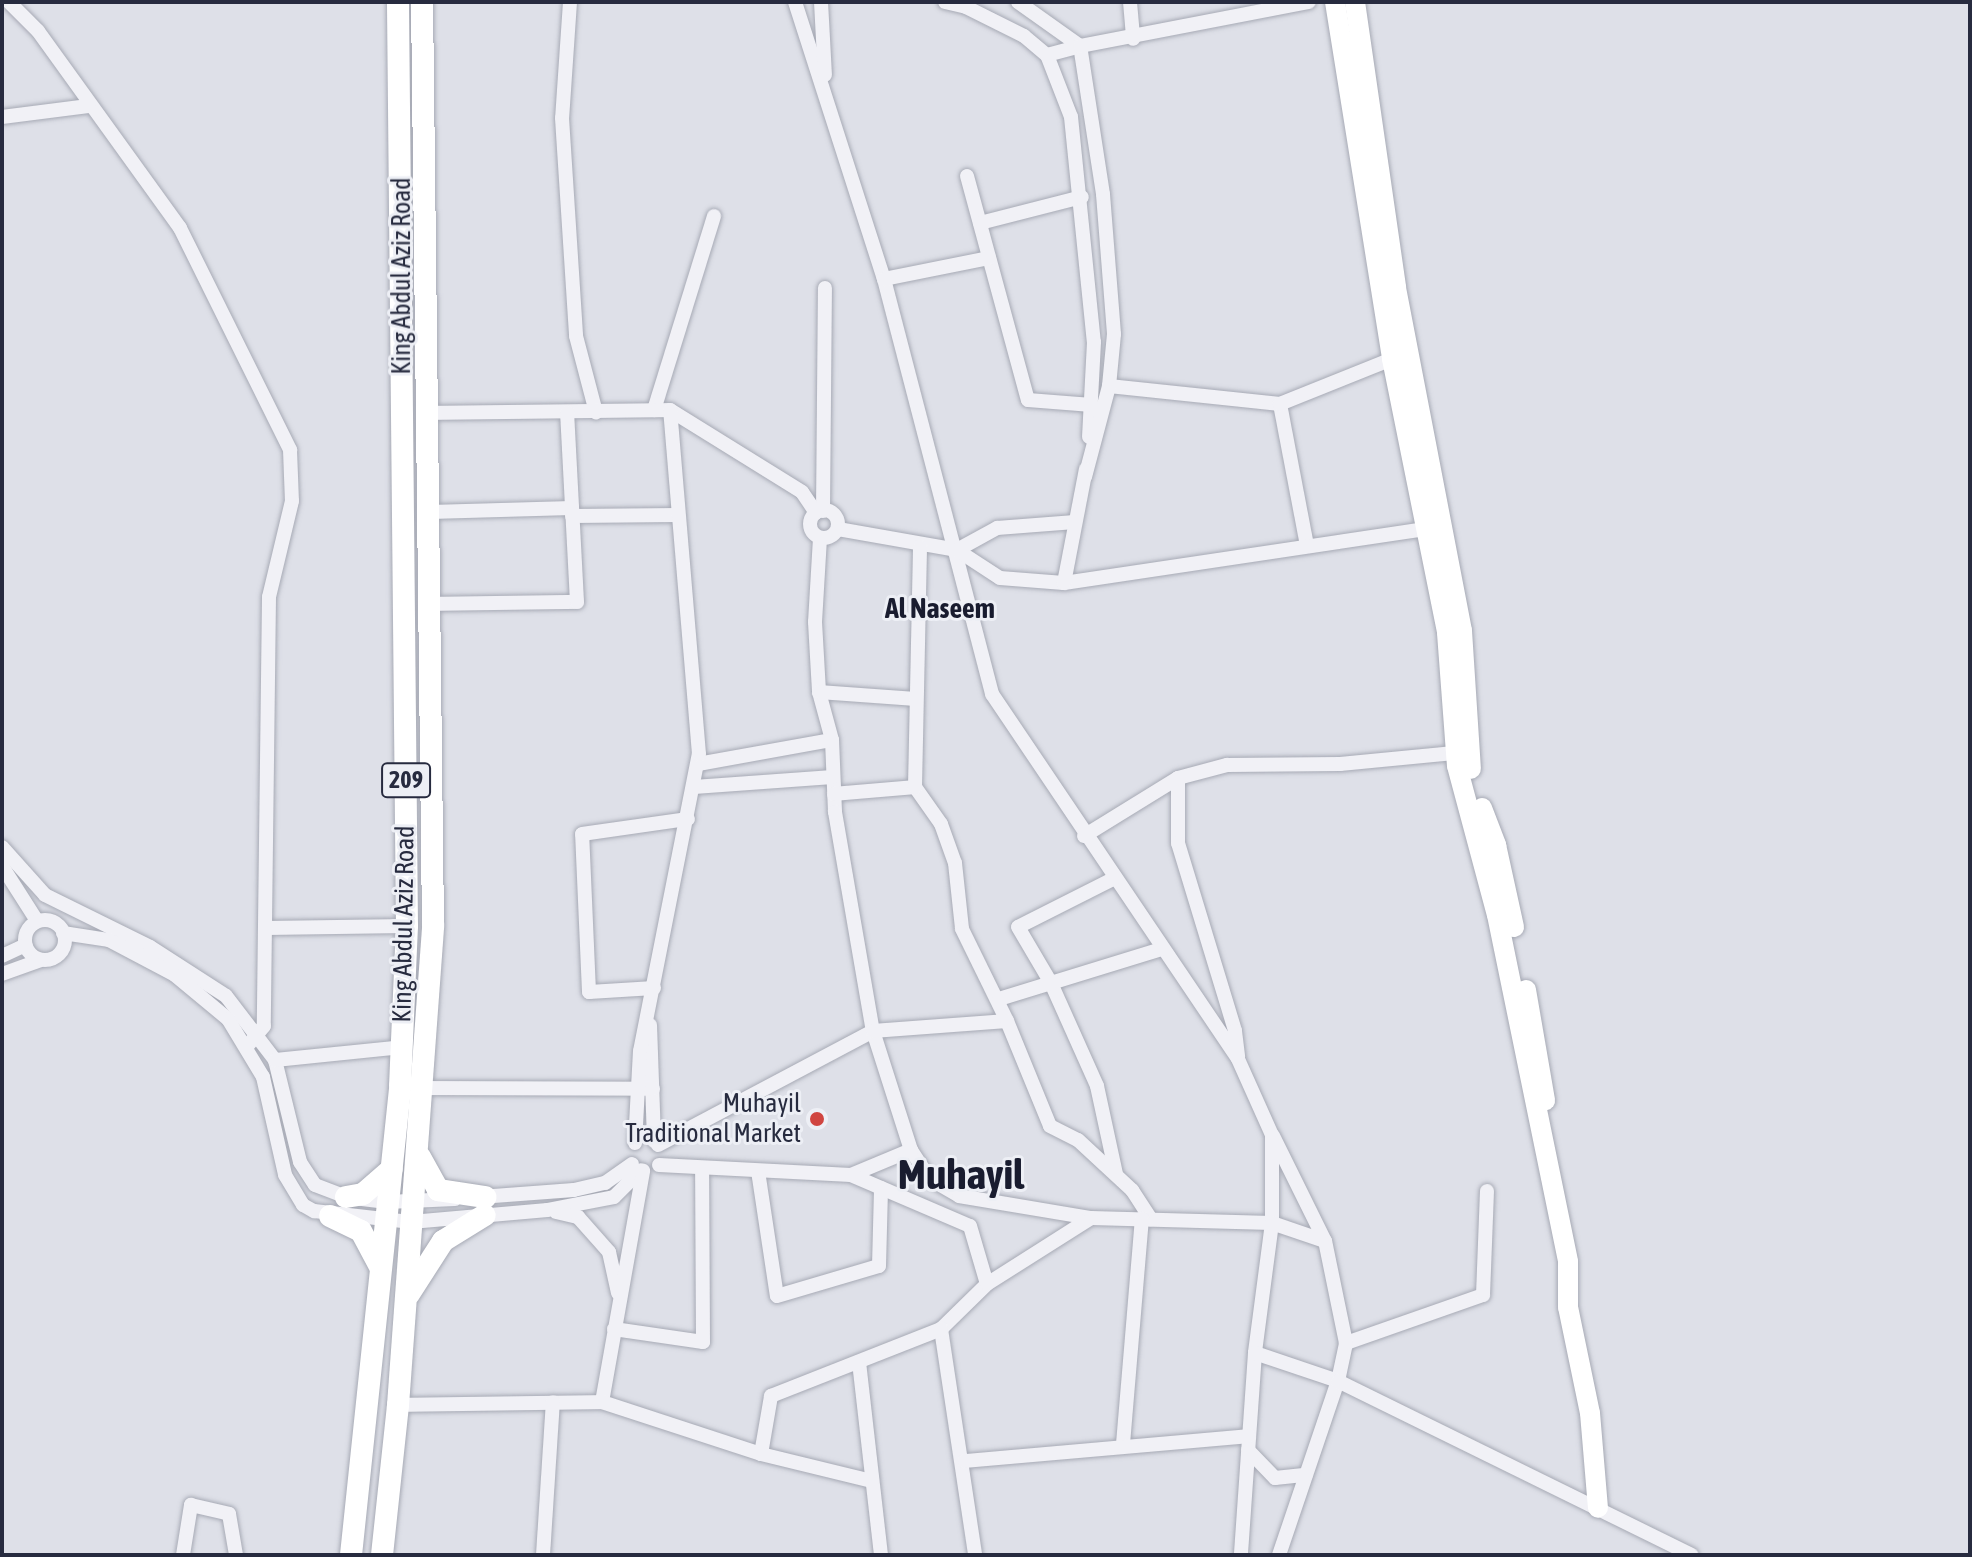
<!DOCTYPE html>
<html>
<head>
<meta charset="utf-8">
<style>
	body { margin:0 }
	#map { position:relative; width:1972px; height:1557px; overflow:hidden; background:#dee0e8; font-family:"Asap Condensed",sans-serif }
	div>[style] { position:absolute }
	.roads { filter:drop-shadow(0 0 2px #a7aab5) drop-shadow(0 0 2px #a7aab5) }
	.street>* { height:14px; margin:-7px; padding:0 7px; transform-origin:7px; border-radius:7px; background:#f1f1f6 }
	.street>.ring { margin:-7px; padding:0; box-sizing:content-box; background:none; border:14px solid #f1f1f6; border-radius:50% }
	.secondary>* { height:20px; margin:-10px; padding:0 10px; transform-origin:10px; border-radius:10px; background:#fff }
	.primary>* { height:22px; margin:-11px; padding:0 11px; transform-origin:11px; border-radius:11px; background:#fff }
	.dots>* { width:22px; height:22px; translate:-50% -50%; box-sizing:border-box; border:4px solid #edeff5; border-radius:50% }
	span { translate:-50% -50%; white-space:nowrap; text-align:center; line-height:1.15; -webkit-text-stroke:6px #edeff5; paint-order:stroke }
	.shield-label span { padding:2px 6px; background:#edeff5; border:2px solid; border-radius:6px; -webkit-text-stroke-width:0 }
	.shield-label { font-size:24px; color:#272b3f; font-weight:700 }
	.street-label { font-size:26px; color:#272b3f }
	.poi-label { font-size:26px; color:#272b3f }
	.right { translate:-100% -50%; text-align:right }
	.neighbourhood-label { font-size:28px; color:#191c2f; font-weight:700 }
	.town-label { font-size:42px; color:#191c2f; font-weight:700 }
	.frame { position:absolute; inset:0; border:4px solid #272b3f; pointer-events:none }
</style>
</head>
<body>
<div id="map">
	<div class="roads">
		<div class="street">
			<div style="left:9px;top:2px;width:41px;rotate:45deg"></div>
			<div style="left:38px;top:31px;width:243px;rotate:54.2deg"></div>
			<div style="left:180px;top:228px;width:248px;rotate:63.6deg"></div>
			<div style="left:290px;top:450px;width:51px;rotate:87.8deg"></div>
			<div style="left:292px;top:501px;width:99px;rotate:103.5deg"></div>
			<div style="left:269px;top:597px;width:429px;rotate:90.7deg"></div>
			<div style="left:264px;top:1026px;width:26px;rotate:130deg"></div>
			<div style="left:570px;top:2px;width:116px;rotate:93.9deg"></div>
			<div style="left:562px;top:118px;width:218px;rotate:86.3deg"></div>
			<div style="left:576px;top:336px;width:79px;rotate:75.3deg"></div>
			<div style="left:795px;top:2px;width:291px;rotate:72.2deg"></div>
			<div style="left:884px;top:279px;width:429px;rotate:75.4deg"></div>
			<div style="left:992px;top:694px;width:440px;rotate:56deg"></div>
			<div style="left:1238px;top:1059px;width:83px;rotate:65.9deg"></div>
			<div style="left:1272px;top:1135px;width:88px;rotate:90deg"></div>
			<div style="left:1272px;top:1223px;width:131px;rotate:97.5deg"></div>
			<div style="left:1255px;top:1353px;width:202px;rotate:94deg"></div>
			<div style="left:821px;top:2px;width:73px;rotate:86.9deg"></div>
			<div style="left:945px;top:2px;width:22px;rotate:13deg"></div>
			<div style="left:966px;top:7px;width:65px;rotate:26.6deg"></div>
			<div style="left:1024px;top:36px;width:30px;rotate:40deg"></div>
			<div style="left:1047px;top:55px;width:66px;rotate:68.8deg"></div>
			<div style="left:1071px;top:117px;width:226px;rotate:84.2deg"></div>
			<div style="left:1094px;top:342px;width:95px;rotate:93deg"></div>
			<div style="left:1018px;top:2px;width:76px;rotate:35.4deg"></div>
			<div style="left:1130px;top:2px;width:37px;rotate:85deg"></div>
			<div style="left:1047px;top:55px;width:34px;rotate:-15deg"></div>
			<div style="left:2px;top:117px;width:87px;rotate:-7.3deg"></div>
			<div style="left:967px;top:176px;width:232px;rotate:74.8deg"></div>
			<div style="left:1028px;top:400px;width:64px;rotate:4.5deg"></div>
			<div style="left:980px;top:223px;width:105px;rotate:-14.3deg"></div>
			<div style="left:884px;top:279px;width:107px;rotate:-11.3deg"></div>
			<div style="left:1109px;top:386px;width:172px;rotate:6deg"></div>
			<div style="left:1280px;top:404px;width:144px;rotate:79.2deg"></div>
			<div style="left:1280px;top:404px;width:121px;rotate:-21.9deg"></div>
			<div style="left:654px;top:410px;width:203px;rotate:-72.8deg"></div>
			<div style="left:429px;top:413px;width:241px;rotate:-0.7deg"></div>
			<div style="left:670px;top:410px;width:155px;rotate:31.8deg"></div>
			<div style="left:802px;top:492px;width:25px;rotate:56deg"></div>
			<div style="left:1085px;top:477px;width:94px;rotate:-75.2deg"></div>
			<div style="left:1109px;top:386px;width:52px;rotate:-84.5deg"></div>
			<div style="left:1114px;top:334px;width:140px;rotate:-94.5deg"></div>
			<div style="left:1103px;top:194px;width:150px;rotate:-98.8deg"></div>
			<div style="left:1080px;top:46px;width:233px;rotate:-10.9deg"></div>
			<div class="ring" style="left:810px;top:510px;width:14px;height:14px"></div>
			<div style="left:823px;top:511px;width:223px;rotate:-89.5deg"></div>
			<div style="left:430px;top:512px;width:142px;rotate:-1.6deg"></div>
			<div style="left:572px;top:516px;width:106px;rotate:-0.5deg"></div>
			<div style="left:838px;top:529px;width:121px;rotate:10deg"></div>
			<div style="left:957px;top:550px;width:51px;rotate:33.1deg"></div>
			<div style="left:1000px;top:578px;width:64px;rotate:4.5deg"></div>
			<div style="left:1064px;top:583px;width:367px;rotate:-8.5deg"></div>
			<div style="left:820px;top:538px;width:84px;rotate:93.4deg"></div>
			<div style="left:815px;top:622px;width:70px;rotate:86.7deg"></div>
			<div style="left:819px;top:692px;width:50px;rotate:74.8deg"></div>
			<div style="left:832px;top:740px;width:72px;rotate:87.6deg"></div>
			<div style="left:835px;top:812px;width:222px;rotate:80.2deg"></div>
			<div style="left:873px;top:1031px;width:125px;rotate:72.3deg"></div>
			<div style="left:911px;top:1150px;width:35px;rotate:57deg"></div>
			<div style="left:930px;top:1179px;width:34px;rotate:30deg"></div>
			<div style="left:959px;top:1196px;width:134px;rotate:9.5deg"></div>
			<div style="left:1091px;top:1218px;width:123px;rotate:147.6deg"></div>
			<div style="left:987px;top:1284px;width:64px;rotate:135.6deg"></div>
			<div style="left:941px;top:1329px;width:229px;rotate:81.4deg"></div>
			<div style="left:957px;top:550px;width:46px;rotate:-28.8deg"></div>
			<div style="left:997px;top:528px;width:78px;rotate:-4.4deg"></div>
			<div style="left:1064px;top:583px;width:116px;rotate:-79.1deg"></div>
			<div style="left:431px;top:604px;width:146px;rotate:-0.8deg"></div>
			<div style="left:577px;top:602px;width:190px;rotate:-93deg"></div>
			<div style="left:819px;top:692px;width:97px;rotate:4.1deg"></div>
			<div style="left:698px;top:764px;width:136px;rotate:-10.2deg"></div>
			<div style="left:1178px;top:778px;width:65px;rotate:90deg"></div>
			<div style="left:1178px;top:843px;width:196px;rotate:73.1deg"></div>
			<div style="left:1235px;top:1031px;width:26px;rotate:83deg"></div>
			<div style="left:694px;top:787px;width:139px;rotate:-4.1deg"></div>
			<div style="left:915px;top:787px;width:45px;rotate:54.9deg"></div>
			<div style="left:941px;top:824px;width:41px;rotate:70.3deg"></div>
			<div style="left:955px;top:863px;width:66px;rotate:83.9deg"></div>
			<div style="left:962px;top:929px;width:102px;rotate:63.9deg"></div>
			<div style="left:834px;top:794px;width:81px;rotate:-4.9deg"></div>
			<div style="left:915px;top:787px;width:240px;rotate:-88.8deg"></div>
			<div style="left:1084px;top:836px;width:110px;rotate:-31.7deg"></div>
			<div style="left:1178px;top:778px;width:51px;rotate:-14.9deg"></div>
			<div style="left:1227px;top:765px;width:113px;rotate:-0.5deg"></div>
			<div style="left:1340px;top:764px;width:125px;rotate:-5.5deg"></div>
			<div style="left:2px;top:847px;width:64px;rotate:48.1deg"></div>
			<div style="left:45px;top:895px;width:117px;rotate:26.3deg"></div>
			<div style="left:150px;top:947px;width:90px;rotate:32.8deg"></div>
			<div style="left:226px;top:996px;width:81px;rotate:52.6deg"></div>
			<div style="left:275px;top:1060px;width:105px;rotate:76.2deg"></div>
			<div style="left:300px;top:1162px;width:27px;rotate:57deg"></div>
			<div style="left:315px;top:1185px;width:33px;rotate:21deg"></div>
			<div style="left:346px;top:1197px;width:41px;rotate:7deg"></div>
			<div style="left:387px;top:1202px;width:68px;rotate:-2.5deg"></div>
			<div style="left:2px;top:866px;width:65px;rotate:57.5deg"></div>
			<div style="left:1113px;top:879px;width:106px;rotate:153.2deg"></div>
			<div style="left:1018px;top:927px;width:65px;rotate:59.5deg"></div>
			<div style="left:1051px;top:983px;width:113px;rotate:65.9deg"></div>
			<div style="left:1097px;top:1086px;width:90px;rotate:77.8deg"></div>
			<div class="ring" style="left:25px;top:920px;width:26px;height:26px"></div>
			<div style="left:266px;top:928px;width:141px;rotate:-0.8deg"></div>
			<div style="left:63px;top:933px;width:47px;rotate:8.7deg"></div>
			<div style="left:109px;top:940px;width:75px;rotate:27.9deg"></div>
			<div style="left:175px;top:975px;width:69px;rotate:39.7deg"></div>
			<div style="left:228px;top:1019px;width:68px;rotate:58.9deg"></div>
			<div style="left:263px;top:1077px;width:100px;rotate:77.3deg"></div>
			<div style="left:285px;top:1175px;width:35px;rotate:59deg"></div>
			<div style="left:303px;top:1205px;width:13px;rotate:29deg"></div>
			<div style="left:314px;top:1211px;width:98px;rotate:6.5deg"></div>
			<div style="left:411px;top:1222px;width:137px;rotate:-5deg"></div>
			<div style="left:547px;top:1210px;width:68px;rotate:-11deg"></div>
			<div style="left:614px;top:1197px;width:38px;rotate:-45deg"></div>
			<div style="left:2px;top:956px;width:26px;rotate:-25deg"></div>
			<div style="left:2px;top:974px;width:41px;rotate:-19.7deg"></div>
			<div style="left:654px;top:988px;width:65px;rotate:176.5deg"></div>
			<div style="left:589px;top:992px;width:158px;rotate:-92.5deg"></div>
			<div style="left:582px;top:834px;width:107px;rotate:-8.1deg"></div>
			<div style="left:999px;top:999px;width:170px;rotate:-17.1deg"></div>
			<div style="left:650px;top:1025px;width:116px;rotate:88deg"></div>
			<div style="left:275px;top:1060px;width:128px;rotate:-5.8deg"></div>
			<div style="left:423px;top:1088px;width:230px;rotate:0.2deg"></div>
			<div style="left:635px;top:1143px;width:92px;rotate:-86.9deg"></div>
			<div style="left:640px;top:1051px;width:303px;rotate:-78.8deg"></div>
			<div style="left:699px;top:754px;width:345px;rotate:-94.8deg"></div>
			<div style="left:658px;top:1145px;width:243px;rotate:-27.9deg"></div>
			<div style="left:873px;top:1031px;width:134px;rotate:-4.3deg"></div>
			<div style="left:1007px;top:1021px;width:113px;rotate:67.7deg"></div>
			<div style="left:1050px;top:1126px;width:31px;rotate:27deg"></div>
			<div style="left:1078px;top:1140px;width:74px;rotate:42.8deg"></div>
			<div style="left:1132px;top:1190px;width:35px;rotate:57deg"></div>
			<div style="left:659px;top:1165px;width:192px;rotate:3deg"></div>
			<div style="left:851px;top:1175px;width:65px;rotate:-22.6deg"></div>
			<div style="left:758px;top:1171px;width:126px;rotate:81.4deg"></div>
			<div style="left:777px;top:1296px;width:106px;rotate:-16.4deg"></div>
			<div style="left:879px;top:1266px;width:78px;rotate:-88.5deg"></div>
			<div style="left:851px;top:1175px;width:129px;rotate:23.2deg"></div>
			<div style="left:970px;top:1226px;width:60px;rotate:73.7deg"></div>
			<div style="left:480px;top:1197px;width:94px;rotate:-4.3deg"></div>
			<div style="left:574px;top:1190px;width:32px;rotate:-13deg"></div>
			<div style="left:605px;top:1183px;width:33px;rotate:-35deg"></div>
			<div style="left:556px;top:1212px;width:23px;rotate:13deg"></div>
			<div style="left:578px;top:1217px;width:47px;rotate:48.5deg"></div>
			<div style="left:609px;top:1252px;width:42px;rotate:77.6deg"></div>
			<div style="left:1091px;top:1218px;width:181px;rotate:1.6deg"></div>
			<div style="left:1272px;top:1223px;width:56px;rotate:18.8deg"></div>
			<div style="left:614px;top:1329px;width:90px;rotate:8.3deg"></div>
			<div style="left:703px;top:1342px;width:174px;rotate:-90.3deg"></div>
			<div style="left:1346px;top:1343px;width:145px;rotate:-19.3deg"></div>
			<div style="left:1483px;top:1295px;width:104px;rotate:-87.8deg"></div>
			<div style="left:1255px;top:1353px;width:88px;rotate:18.6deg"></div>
			<div style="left:1338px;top:1381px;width:39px;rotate:-78deg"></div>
			<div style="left:1346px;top:1343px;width:104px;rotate:-101.6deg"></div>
			<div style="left:1325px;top:1241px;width:117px;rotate:-116.3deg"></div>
			<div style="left:859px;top:1362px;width:194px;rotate:83.5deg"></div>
			<div style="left:602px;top:1402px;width:235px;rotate:-79.9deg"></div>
			<div style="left:398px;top:1405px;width:204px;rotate:-0.8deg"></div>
			<div style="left:602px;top:1402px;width:167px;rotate:18.1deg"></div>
			<div style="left:761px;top:1454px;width:114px;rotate:13.7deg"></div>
			<div style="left:1123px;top:1444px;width:226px;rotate:-85.2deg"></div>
			<div style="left:1248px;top:1450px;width:39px;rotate:46deg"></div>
			<div style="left:1275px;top:1478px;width:31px;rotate:-6deg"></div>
			<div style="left:761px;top:1454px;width:59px;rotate:-80.2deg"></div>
			<div style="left:771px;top:1396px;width:183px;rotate:-21.5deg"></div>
			<div style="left:965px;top:1461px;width:285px;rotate:-5deg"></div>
			<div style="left:183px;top:1555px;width:51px;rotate:-80.9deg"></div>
			<div style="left:191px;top:1505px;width:39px;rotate:13deg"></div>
			<div style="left:229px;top:1514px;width:42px;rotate:80.3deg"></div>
			<div style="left:543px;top:1555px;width:153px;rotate:-86.3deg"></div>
			<div style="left:1279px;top:1555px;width:184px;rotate:-71.3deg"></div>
			<div style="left:1338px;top:1381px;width:394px;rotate:26.2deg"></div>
		</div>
		<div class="secondary">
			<div style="left:1335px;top:2px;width:362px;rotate:80.9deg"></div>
			<div style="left:1392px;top:359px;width:279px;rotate:78.6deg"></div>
			<div style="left:1447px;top:633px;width:133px;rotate:85.7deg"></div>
			<div style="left:1457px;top:766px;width:154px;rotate:75deg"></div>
			<div style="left:1497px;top:915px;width:354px;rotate:78.4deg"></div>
			<div style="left:1568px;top:1262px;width:45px;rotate:90deg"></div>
			<div style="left:1568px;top:1307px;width:108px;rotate:78.3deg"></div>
			<div style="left:1590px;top:1413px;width:95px;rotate:85.2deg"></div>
			<div style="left:1355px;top:2px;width:289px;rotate:81.8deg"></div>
			<div style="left:1396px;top:288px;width:349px;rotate:79.1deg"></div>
			<div style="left:1462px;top:631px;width:138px;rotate:86.3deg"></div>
			<div style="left:1482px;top:808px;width:40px;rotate:69deg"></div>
			<div style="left:1496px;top:845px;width:84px;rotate:77.6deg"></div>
			<div style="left:1526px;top:990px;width:112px;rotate:80.2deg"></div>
		</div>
		<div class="primary">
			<div style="left:420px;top:1157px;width:38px;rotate:61deg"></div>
			<div style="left:438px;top:1190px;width:48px;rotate:8.5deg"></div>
			<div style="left:346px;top:1197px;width:17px;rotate:-10deg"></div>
			<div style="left:363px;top:1194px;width:38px;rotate:-41deg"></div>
			<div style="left:330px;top:1216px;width:34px;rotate:26deg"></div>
			<div style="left:361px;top:1231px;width:40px;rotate:62deg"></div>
			<div style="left:409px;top:1294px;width:63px;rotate:-57.3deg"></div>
			<div style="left:443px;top:1241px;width:49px;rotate:-31.8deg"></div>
			<div style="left:351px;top:1555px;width:472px;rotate:-84deg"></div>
			<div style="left:400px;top:1086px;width:160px;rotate:-87.5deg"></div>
			<div style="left:407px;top:926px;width:924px;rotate:-90.56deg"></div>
			<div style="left:382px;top:1555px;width:151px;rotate:-83.9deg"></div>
			<div style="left:398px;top:1405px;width:480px;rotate:-85.8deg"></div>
			<div style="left:433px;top:926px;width:924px;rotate:-90.68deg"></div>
		</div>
	</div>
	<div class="dots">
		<div style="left:817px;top:1119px;background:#d04540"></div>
	</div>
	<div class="shield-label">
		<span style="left:406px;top:780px">209</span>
	</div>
	<div class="street-label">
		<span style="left:402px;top:276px;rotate:-90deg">King Abdul Aziz Road</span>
		<span style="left:404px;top:924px;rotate:-89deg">King Abdul Aziz Road</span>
	</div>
	<div class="poi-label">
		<span class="right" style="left:801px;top:1119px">Muhayil<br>Traditional Market</span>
	</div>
	<div class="neighbourhood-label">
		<span style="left:940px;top:608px">Al Naseem</span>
	</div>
	<div class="town-label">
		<span style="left:961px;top:1174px">Muhayil</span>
	</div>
	<div class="frame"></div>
</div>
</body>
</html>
